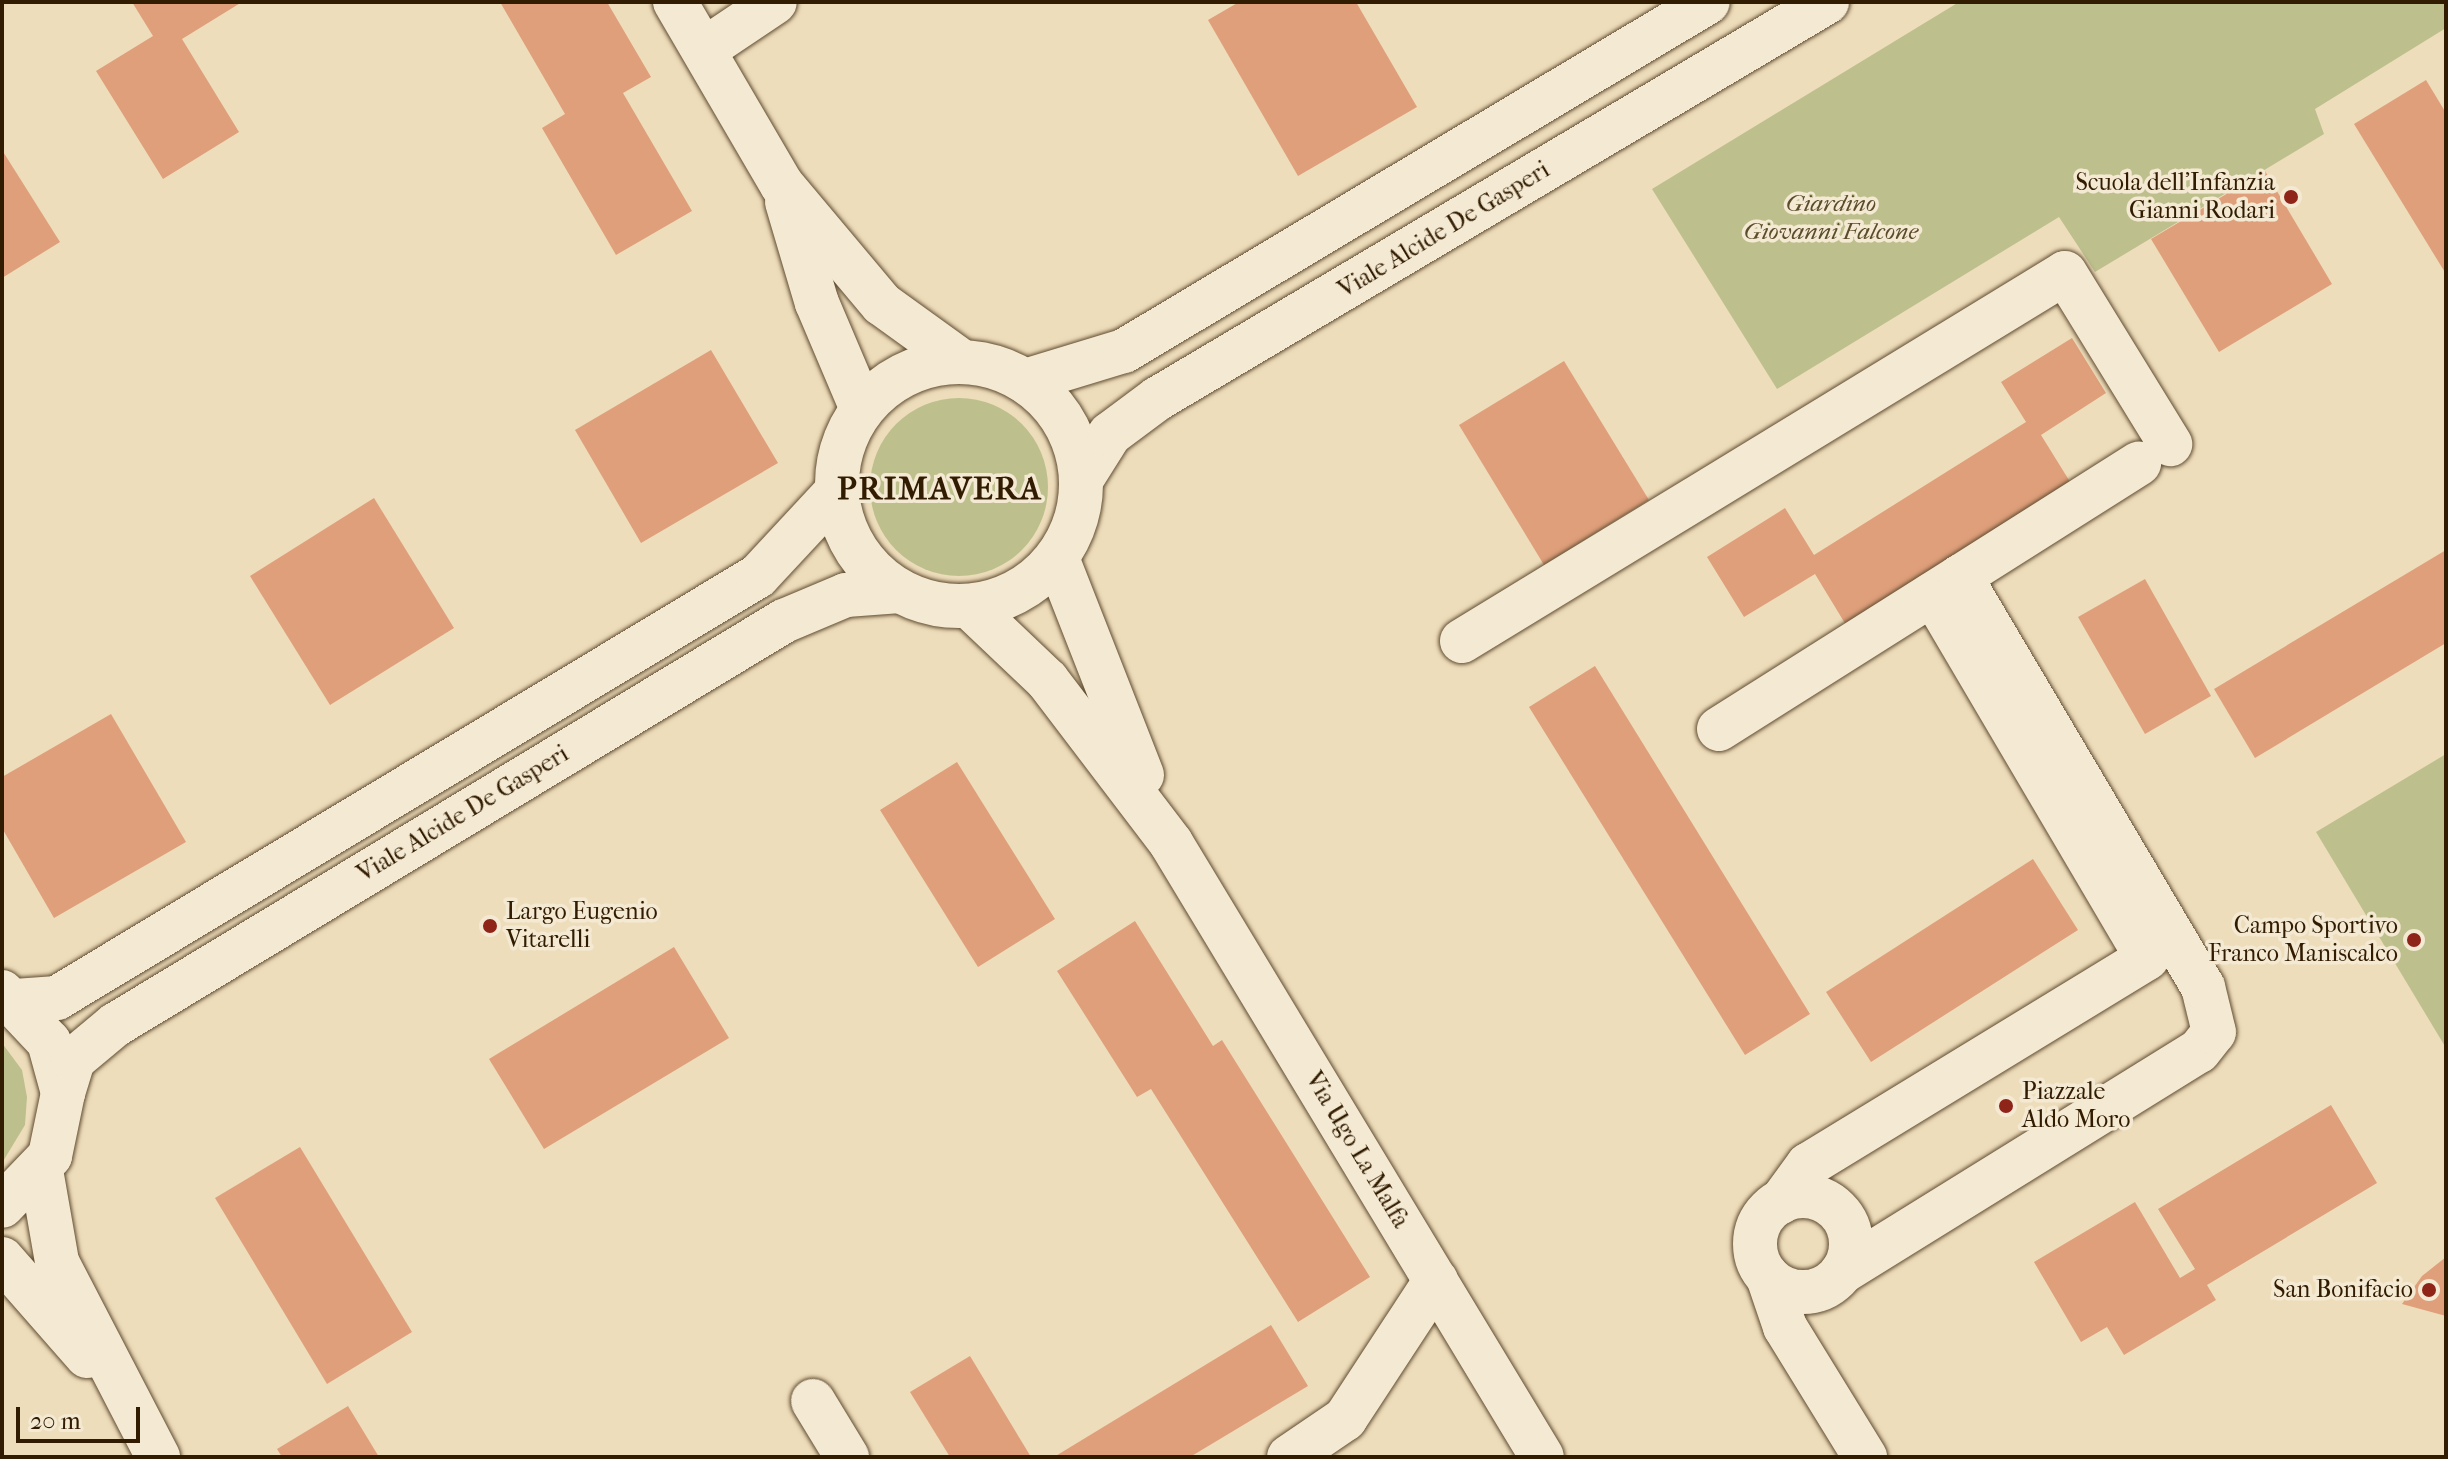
<!DOCTYPE html>
<html>
<head>
<meta charset="utf-8">
<style>
	body { margin:0 }
	#map { position:relative; width:2448px; height:1459px; overflow:hidden; background:#edb; font-family:"IM FELL French Canon",serif }
	div>[style] { position:absolute }
	.green>* { inset:0; background:#bdc08d }
	.round { border-radius:50% }
	.building>* { inset:0; background:#df9f7b }
	.roads { filter:drop-shadow(0 0 2px #604c30) drop-shadow(0 0 2px #604c30) }
	.minor>* { height:44px; margin:-22px; padding:0 22px; transform-origin:22px; border-radius:22px; background:#f4e9d3 }
	.minor>.ring { margin:-22px; padding:0; box-sizing:content-box; background:none; border:44px solid #f4e9d3; border-radius:50% }
	.dots>* { width:22px; height:22px; translate:-50% -50%; box-sizing:border-box; border:4px solid #f4e9d3; border-radius:50% }
	span { translate:-50% -50%; white-space:nowrap; text-align:center; line-height:1.15; -webkit-text-stroke:7px #f4e9d3; paint-order:stroke }
	.poi-label { font-size:24px; color:#311c01 }
	.right { translate:-100% -50%; text-align:right }
	.left { translate:0 -50%; text-align:left }
	.park-label { font-size:24px; color:#5b4d2b; font-style:italic }
	.street-label { font-size:24px; color:#311c01 }
	.district-label { font-size:32px; color:#311c01; font-weight:700; letter-spacing:2px }
	.frame { position:absolute; inset:0; border:4px solid #311c01; pointer-events:none }
	.scale { position:absolute; left:16px; top:1407px; width:124px; height:36px; box-sizing:border-box; border:4px solid #311c01; border-top:0; padding-left:10px; font-size:24px; line-height:28px; white-space:nowrap; color:#311c01; -webkit-text-stroke:6px #f4e9d3; paint-order:stroke }
</style>
</head>
<body>
<div id="map">
	<div class="green">
		<div style="clip-path:polygon(1959px 2px,2446px 2px,2446px 28px,2315px 109px,2324px 134px,2095px 272px,2059px 217px,1777px 389px,1652px 189px)"></div>
		<div class="round" style="left:870px;top:398px;width:178px;height:178px"></div>
		<div style="clip-path:polygon(2446px 754px,2446px 1048px,2316px 832px)"></div>
		<div style="clip-path:polygon(2px 1043px,22px 1070px,27px 1097px,25px 1125px,2px 1163px)"></div>
	</div>
	<div class="building">
		<div style="clip-path:polygon(132px 2px,242px 2px,182px 39px,239px 132px,163px 179px,96px 71px,153px 36px)"></div>
		<div style="clip-path:polygon(500px 2px,607px 2px,651px 77px,623px 93px,692px 211px,616px 255px,542px 128px,565px 114px)"></div>
		<div style="clip-path:polygon(1239px 2px,1356px 2px,1417px 107px,1298px 176px,1208px 20px)"></div>
		<div style="clip-path:polygon(2426px 80px,2446px 113px,2446px 274px,2354px 124px)"></div>
		<div style="clip-path:polygon(2px 150px,60px 242px,2px 278px)"></div>
		<div style="clip-path:polygon(2265px 171px,2332px 284px,2219px 352px,2151px 239px)"></div>
		<div style="clip-path:polygon(2072px 338px,2106px 393px,2041px 435px,2072px 485px,1846px 625px,1815px 574px,1744px 617px,1707px 557px,1785px 508px,1814px 555px,2026px 422px,2001px 382px)"></div>
		<div style="clip-path:polygon(711px 350px,778px 463px,641px 543px,575px 430px)"></div>
		<div style="clip-path:polygon(1564px 361px,1649px 500px,1544px 565px,1459px 425px)"></div>
		<div style="clip-path:polygon(374px 498px,454px 628px,330px 705px,250px 576px)"></div>
		<div style="clip-path:polygon(2446px 550px,2446px 643px,2255px 758px,2214px 689px)"></div>
		<div style="clip-path:polygon(2145px 579px,2211px 696px,2145px 734px,2078px 617px)"></div>
		<div style="clip-path:polygon(1595px 666px,1810px 1014px,1745px 1055px,1529px 707px)"></div>
		<div style="clip-path:polygon(111px 714px,186px 842px,54px 918px,2px 828px,2px 777px)"></div>
		<div style="clip-path:polygon(957px 762px,1055px 919px,978px 967px,880px 810px)"></div>
		<div style="clip-path:polygon(2033px 859px,2078px 930px,1871px 1062px,1826px 992px)"></div>
		<div style="clip-path:polygon(1135px 921px,1213px 1046px,1222px 1040px,1370px 1277px,1298px 1322px,1151px 1089px,1137px 1097px,1057px 971px)"></div>
		<div style="clip-path:polygon(674px 947px,729px 1038px,544px 1149px,489px 1059px)"></div>
		<div style="clip-path:polygon(2331px 1105px,2377px 1183px,2207px 1285px,2216px 1300px,2124px 1355px,2107px 1327px,2081px 1342px,2034px 1262px,2135px 1202px,2180px 1278px,2195px 1269px,2158px 1209px)"></div>
		<div style="clip-path:polygon(300px 1147px,412px 1332px,327px 1384px,215px 1198px)"></div>
		<div style="clip-path:polygon(2446px 1257px,2446px 1316px,2402px 1304px,2422px 1276px)"></div>
		<div style="clip-path:polygon(1271px 1325px,1308px 1386px,1190px 1457px,1054px 1457px)"></div>
		<div style="clip-path:polygon(970px 1356px,1031px 1457px,950px 1457px,910px 1392px)"></div>
		<div style="clip-path:polygon(348px 1406px,379px 1457px,282px 1457px,277px 1449px)"></div>
	</div>
	<div class="roads">
		<div class="minor">
			<div style="left:675px;top:2px;width:212px;rotate:59.7deg"></div>
			<div style="left:782px;top:185px;width:155px;rotate:50deg"></div>
			<div style="left:882px;top:304px;width:97px;rotate:35.8deg"></div>
			<div style="left:705px;top:49px;width:84px;rotate:-33.9deg"></div>
			<div style="left:787px;top:202px;width:105px;rotate:73.5deg"></div>
			<div style="left:817px;top:303px;width:115px;rotate:67deg"></div>
			<div class="ring" style="left:837px;top:362px;width:200px;height:200px"></div>
			<div style="left:1025px;top:381px;width:103px;rotate:-16.9deg"></div>
			<div style="left:1124px;top:351px;width:680px;rotate:-30.86deg"></div>
			<div style="left:1081px;top:480px;width:54px;rotate:-57.8deg"></div>
			<div style="left:1110px;top:434px;width:59px;rotate:-36.7deg"></div>
			<div style="left:1157px;top:399px;width:779px;rotate:-30.65deg"></div>
			<div style="left:1057px;top:558px;width:233px;rotate:68.6deg"></div>
			<div style="left:969px;top:606px;width:108px;rotate:43.5deg"></div>
			<div style="left:1047px;top:680px;width:205px;rotate:52.7deg"></div>
			<div style="left:1171px;top:843px;width:717px;rotate:58.86deg"></div>
			<div style="left:1462px;top:641px;width:706px;rotate:-31.39deg"></div>
			<div style="left:2065px;top:273px;width:201px;rotate:58.4deg"></div>
			<div style="left:1719px;top:729px;width:497px;rotate:-32.3deg"></div>
			<div style="left:2px;top:992px;width:69px;rotate:46.8deg"></div>
			<div style="left:49px;top:1042px;width:53px;rotate:74.6deg"></div>
			<div style="left:63px;top:1093px;width:64px;rotate:101.7deg"></div>
			<div style="left:50px;top:1156px;width:69px;rotate:133.8deg"></div>
			<div style="left:15px;top:1001px;width:42px;rotate:-4.1deg"></div>
			<div style="left:57px;top:998px;width:818px;rotate:-31.05deg"></div>
			<div style="left:758px;top:576px;width:116px;rotate:-47.1deg"></div>
			<div style="left:63px;top:1093px;width:34px;rotate:-73deg"></div>
			<div style="left:73px;top:1060px;width:55px;rotate:-39.8deg"></div>
			<div style="left:115px;top:1025px;width:782px;rotate:-31.13deg"></div>
			<div style="left:784px;top:621px;width:67px;rotate:-22.8deg"></div>
			<div style="left:846px;top:595px;width:54px;rotate:-4.2deg"></div>
			<div style="left:41px;top:1170px;width:93px;rotate:80.1deg"></div>
			<div style="left:57px;top:1262px;width:220px;rotate:62.6deg"></div>
			<div class="ring" style="left:1755px;top:1196px;width:52px;height:52px"></div>
			<div style="left:1781px;top:1202px;width:46px;rotate:-53.9deg"></div>
			<div style="left:1808px;top:1165px;width:397px;rotate:-31.4deg"></div>
			<div style="left:2147px;top:958px;width:422px;rotate:-120.5deg"></div>
			<div style="left:2px;top:1259px;width:129px;rotate:48.8deg"></div>
			<div style="left:1842px;top:1272px;width:420px;rotate:-31.8deg"></div>
			<div style="left:2199px;top:1051px;width:24px;rotate:-52deg"></div>
			<div style="left:2214px;top:1032px;width:46px;rotate:-103.7deg"></div>
			<div style="left:2203px;top:987px;width:477px;rotate:-120.6deg"></div>
			<div style="left:1768px;top:1277px;width:53px;rotate:71.2deg"></div>
			<div style="left:1785px;top:1327px;width:153px;rotate:58.4deg"></div>
			<div style="left:813px;top:1401px;width:66px;rotate:58.7deg"></div>
			<div style="left:1289px;top:1457px;width:68px;rotate:-34.2deg"></div>
			<div style="left:1345px;top:1419px;width:166px;rotate:-56.8deg"></div>
		</div>
	</div>
	<div class="dots">
		<div style="left:2291px;top:197px;background:#8f2418"></div>
		<div style="left:490px;top:926px;background:#8f2418"></div>
		<div style="left:2414px;top:940px;background:#8f2418"></div>
		<div style="left:2006px;top:1106px;background:#8f2418"></div>
		<div style="left:2429px;top:1290px;background:#8f2418"></div>
	</div>
	<div class="poi-label">
		<span class="right" style="left:2275px;top:197px">Scuola dell'Infanzia<br>Gianni Rodari</span>
		<span class="left" style="left:506px;top:926px">Largo Eugenio<br>Vitarelli</span>
		<span class="right" style="left:2398px;top:940px">Campo Sportivo<br>Franco Maniscalco</span>
		<span class="left" style="left:2022px;top:1106px">Piazzale<br>Aldo Moro</span>
		<span class="right" style="left:2413px;top:1290px">San Bonifacio</span>
	</div>
	<div class="park-label">
		<span style="left:1831px;top:218px">Giardino<br>Giovanni Falcone</span>
	</div>
	<div class="street-label">
		<span style="left:1444px;top:230px;rotate:-31deg">Viale Alcide De Gasperi</span>
		<span style="left:463px;top:814px;rotate:-31deg">Viale Alcide De Gasperi</span>
		<span style="left:1357px;top:1150px;rotate:59deg">Via Ugo La Malfa</span>
	</div>
	<div class="district-label">
		<span style="left:940px;top:489px">PRIMAVERA</span>
	</div>
	<div class="frame"></div>
	<div class="scale">20 m</div>
</div>
</body>
</html>
